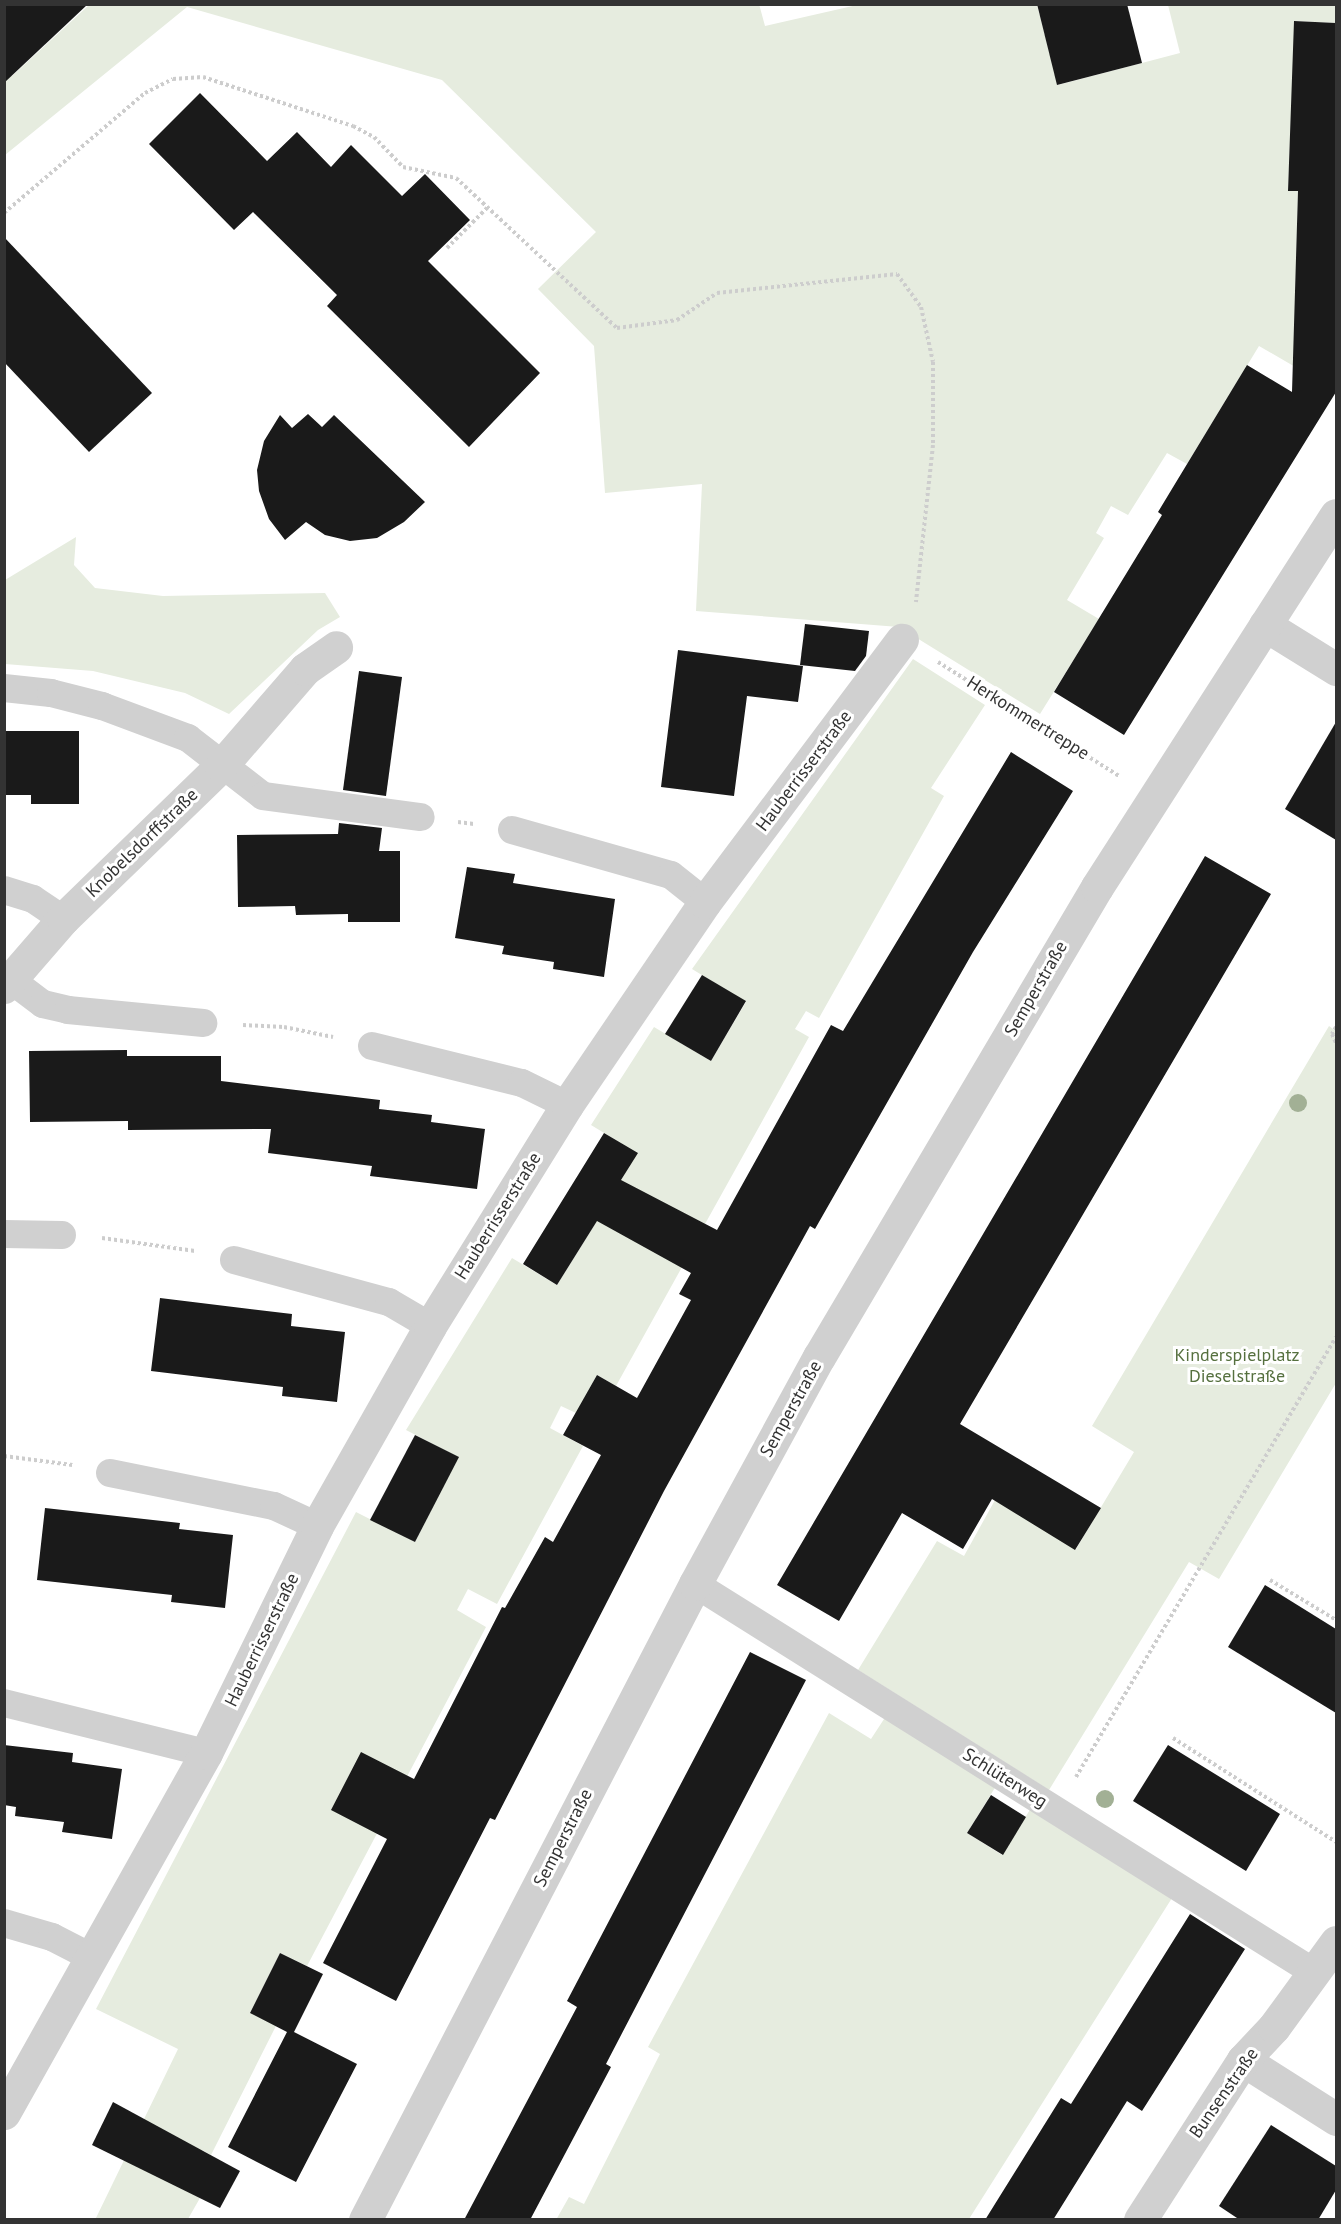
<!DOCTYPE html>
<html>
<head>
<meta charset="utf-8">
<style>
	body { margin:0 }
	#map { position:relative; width:1341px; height:2224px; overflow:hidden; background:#fff; font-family:"PT Sans",sans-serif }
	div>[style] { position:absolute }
	.green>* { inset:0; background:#e6ecdf }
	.building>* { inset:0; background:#1a1a1a }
	.path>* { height:4px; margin-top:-2px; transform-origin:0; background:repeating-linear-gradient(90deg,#cdcdcd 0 3px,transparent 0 6px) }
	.service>* { height:28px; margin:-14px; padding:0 14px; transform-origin:14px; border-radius:14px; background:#d0d0d0 }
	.minor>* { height:33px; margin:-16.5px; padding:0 16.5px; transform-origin:16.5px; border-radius:16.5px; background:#d0d0d0 }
	.trees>* { width:18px; height:18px; margin:-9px; border-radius:50%; background:#a2b095 }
	span { translate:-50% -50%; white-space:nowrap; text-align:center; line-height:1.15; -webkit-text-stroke:6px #fff; paint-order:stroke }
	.street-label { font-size:18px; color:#333 }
	.park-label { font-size:18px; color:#56703f }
	.frame { position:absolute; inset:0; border:6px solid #333; pointer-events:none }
</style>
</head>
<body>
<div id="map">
	<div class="green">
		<div style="clip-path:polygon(759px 4px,765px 26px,857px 5px,1037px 5px,1058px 85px,1180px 53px,1168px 5px,1336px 5px,1336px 23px,1295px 21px,1288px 191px,1298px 191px,1295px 307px,1336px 309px,1336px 335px,1321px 327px,1297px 368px,1259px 346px,1187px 464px,1167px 453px,1128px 515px,1111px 506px,1096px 533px,1104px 538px,1067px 600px,1099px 619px,1040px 714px,899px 627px,696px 611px,702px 484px,605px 493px,594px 346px,538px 289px,596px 232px,442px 80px,187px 7px,5px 155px,5px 69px,12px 76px,89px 5px)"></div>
		<div style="clip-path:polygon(76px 537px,74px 565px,95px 588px,163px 596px,325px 593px,340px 617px,318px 630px,229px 714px,185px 693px,93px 671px,5px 664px,5px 580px)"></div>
		<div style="clip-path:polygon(913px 659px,985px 705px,931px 788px,944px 796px,819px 1018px,806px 1011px,795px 1029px,809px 1037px,705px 1224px,683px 1213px,682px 1267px,616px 1386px,597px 1375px,576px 1413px,561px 1406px,550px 1428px,583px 1446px,497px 1604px,468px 1589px,457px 1610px,486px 1627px,307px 1966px,280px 1953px,255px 2003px,281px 2016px,211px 2155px,202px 2150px,192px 2169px,200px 2198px,188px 2219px,95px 2220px,178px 2049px,96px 2009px,356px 1512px,415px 1542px,458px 1457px,406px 1430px,512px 1258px,557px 1285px,592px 1229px,637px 1153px,591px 1125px,654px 1027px,711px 1061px,746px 1002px,692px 969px)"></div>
		<div style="clip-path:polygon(1329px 1026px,1336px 1031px,1336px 1383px,1219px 1579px,1189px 1562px,1049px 1790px,858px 1670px,937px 1541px,964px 1556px,995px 1500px,1076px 1549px,1134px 1452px,1092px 1426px)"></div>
		<div style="clip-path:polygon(829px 1713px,871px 1739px,886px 1716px,996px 1786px,967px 1833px,1002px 1855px,1031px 1808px,1172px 1898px,969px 2219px,556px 2220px,569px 2197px,584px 2204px,660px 2054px,648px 2047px)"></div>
	</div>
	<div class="building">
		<div style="clip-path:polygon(4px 4px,88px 4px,4px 83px)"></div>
		<div style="clip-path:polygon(1037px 4px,1127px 4px,1142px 63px,1057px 85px)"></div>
		<div style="clip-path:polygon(1294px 21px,1336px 23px,1336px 392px,1124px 735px,1054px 692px,1162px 515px,1158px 512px,1247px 365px,1292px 392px,1298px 191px,1288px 191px)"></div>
		<div style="clip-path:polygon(200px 93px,267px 161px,297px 132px,331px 167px,351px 145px,402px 196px,425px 174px,470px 220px,428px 261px,540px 373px,469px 447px,327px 306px,337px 295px,253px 212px,234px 230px,149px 144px)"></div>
		<div style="clip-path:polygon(4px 237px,152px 393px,89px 452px,4px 362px)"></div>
		<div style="clip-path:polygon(308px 414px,322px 427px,334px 415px,425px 502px,404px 522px,377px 538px,350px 541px,325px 535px,306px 522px,285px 540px,269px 519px,259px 491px,257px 470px,264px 441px,280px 415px,292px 428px)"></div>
		<div style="clip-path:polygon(805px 624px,869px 631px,866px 656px,855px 671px,800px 665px)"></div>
		<div style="clip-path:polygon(678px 650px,803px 666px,798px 702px,747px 696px,734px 796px,661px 787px)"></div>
		<div style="clip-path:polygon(359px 671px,402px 677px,386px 796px,343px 790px)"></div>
		<div style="clip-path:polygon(1336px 722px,1336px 840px,1285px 809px)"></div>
		<div style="clip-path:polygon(4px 731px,79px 731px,79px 804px,31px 804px,31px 795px,4px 795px)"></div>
		<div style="clip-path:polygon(1011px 752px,1073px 791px,973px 952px,815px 1229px,810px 1226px,664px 1491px,495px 1820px,490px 1818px,396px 2001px,323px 1963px,387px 1839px,331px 1810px,361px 1752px,414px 1779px,502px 1607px,505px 1608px,545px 1537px,553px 1542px,601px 1455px,563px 1435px,597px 1375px,637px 1398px,691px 1300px,679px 1294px,691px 1273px,597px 1221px,557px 1285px,523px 1264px,604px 1133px,638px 1153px,621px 1180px,717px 1230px,831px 1025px,843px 1031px)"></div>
		<div style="clip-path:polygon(339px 823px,382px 828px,379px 851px,400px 851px,400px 922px,348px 922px,348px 914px,296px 915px,295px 906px,238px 907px,237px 835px,338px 834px)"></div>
		<div style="clip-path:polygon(1205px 856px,1271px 894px,960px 1424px,1101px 1508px,1075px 1550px,992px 1499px,963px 1549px,902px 1513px,839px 1621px,777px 1585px)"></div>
		<div style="clip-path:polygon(467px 867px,515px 874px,513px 883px,615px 899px,604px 977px,553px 969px,554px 962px,502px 954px,504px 946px,455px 938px)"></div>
		<div style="clip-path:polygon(702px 975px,746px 1001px,711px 1061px,665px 1034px)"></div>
		<div style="clip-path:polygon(127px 1050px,127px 1056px,221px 1056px,221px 1081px,380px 1100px,379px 1109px,432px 1115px,431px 1122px,485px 1129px,477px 1189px,370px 1176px,372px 1166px,268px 1153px,271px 1129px,128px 1130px,128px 1121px,30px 1122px,29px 1051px)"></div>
		<div style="clip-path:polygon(160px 1298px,292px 1314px,291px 1326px,345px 1332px,337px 1402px,282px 1396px,283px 1387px,151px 1371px)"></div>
		<div style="clip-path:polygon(415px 1435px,459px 1457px,415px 1542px,370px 1520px)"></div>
		<div style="clip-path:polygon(45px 1508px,180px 1523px,179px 1529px,233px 1535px,225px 1608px,171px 1602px,172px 1595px,37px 1580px)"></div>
		<div style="clip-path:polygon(1265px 1585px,1336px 1629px,1336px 1713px,1228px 1647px)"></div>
		<div style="clip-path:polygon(750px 1652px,806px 1680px,606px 2064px,611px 2067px,530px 2220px,464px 2220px,577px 2007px,567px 2001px)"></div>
		<div style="clip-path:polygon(4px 1745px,73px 1753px,72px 1762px,122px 1769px,112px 1839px,62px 1832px,64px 1822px,15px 1816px,16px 1807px,4px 1805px)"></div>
		<div style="clip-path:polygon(1168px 1745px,1280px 1814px,1246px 1871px,1133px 1801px)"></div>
		<div style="clip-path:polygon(991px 1795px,1026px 1817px,1003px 1855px,967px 1833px)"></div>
		<div style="clip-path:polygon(1190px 1914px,1245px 1949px,1142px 2111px,1127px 2101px,1053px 2220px,985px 2220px,1061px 2098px,1071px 2104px)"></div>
		<div style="clip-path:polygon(280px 1953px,323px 1974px,294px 2032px,357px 2064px,296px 2182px,228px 2147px,287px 2032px,250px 2013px)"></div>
		<div style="clip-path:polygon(113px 2102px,240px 2171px,220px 2208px,92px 2145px)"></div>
		<div style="clip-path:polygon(1271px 2125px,1336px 2166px,1336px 2190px,1318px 2220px,1240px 2220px,1219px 2206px)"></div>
	</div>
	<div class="path">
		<div style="left:4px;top:213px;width:185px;rotate:-40.4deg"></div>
		<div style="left:145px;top:93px;width:31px;rotate:-27deg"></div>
		<div style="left:173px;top:79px;width:30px;rotate:-4deg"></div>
		<div style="left:203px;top:77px;width:158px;rotate:18.1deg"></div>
		<div style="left:353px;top:126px;width:24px;rotate:28deg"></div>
		<div style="left:374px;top:137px;width:42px;rotate:46deg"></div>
		<div style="left:403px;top:167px;width:54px;rotate:11.7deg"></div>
		<div style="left:456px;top:178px;width:220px;rotate:43deg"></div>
		<div style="left:617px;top:328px;width:61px;rotate:-7.6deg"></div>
		<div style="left:677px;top:320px;width:48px;rotate:-34deg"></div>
		<div style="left:717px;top:293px;width:181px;rotate:-6deg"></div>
		<div style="left:897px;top:274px;width:41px;rotate:54deg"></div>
		<div style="left:921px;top:307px;width:56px;rotate:77.7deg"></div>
		<div style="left:933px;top:362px;width:83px;rotate:90deg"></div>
		<div style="left:933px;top:445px;width:158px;rotate:96.2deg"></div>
		<div style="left:447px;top:248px;width:57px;rotate:-45deg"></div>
		<div style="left:938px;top:662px;width:214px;rotate:32.2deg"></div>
		<div style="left:458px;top:822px;width:16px;rotate:7deg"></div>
		<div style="left:243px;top:1025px;width:41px;rotate:2.8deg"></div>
		<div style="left:284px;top:1027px;width:50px;rotate:11.5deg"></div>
		<div style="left:1336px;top:1027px;width:8px;rotate:120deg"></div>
		<div style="left:1332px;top:1034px;width:10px;rotate:66deg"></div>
		<div style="left:102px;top:1238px;width:94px;rotate:8deg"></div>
		<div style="left:4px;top:1456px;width:69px;rotate:7.5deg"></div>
		<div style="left:1270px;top:1580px;width:77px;rotate:31.2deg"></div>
		<div style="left:1173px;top:1738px;width:193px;rotate:32.5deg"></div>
		<div style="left:1076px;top:1777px;width:511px;rotate:-59.42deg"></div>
	</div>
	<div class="service">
		<div style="left:4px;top:688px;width:47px;rotate:6.1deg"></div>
		<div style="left:51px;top:693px;width:53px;rotate:14.3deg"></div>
		<div style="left:102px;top:706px;width:92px;rotate:20.4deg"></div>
		<div style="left:188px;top:738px;width:95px;rotate:37.7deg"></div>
		<div style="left:263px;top:796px;width:159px;rotate:7.6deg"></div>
		<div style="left:512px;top:830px;width:165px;rotate:15.8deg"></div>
		<div style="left:671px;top:875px;width:43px;rotate:38.5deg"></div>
		<div style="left:4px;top:890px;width:30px;rotate:17deg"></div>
		<div style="left:33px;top:899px;width:36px;rotate:34deg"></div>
		<div style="left:11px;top:980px;width:40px;rotate:37deg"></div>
		<div style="left:43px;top:1004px;width:26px;rotate:13deg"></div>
		<div style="left:68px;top:1010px;width:136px;rotate:5.5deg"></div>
		<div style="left:372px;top:1046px;width:154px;rotate:13.9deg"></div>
		<div style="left:522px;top:1083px;width:50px;rotate:26.1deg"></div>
		<div style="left:4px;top:1234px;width:58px;rotate:1deg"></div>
		<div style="left:234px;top:1260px;width:161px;rotate:15.2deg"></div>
		<div style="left:389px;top:1302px;width:48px;rotate:30.3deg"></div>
		<div style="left:110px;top:1473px;width:167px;rotate:11.4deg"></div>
		<div style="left:274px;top:1506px;width:47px;rotate:24.9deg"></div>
		<div style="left:695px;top:1584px;width:732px;rotate:32.1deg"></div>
		<div style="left:4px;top:1703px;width:208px;rotate:13.9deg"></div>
		<div style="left:4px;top:1923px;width:50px;rotate:16.3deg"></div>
		<div style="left:52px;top:1937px;width:46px;rotate:27.1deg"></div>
	</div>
	<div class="minor">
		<div style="left:1265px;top:625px;width:84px;rotate:31.8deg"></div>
		<div style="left:4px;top:987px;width:90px;rotate:-49.1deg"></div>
		<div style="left:63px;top:919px;width:220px;rotate:-44.1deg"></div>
		<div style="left:221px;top:766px;width:128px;rotate:-49.1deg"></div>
		<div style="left:305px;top:669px;width:38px;rotate:-35deg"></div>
		<div style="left:1243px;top:2060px;width:110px;rotate:32.4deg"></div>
		<div style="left:4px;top:2113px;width:413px;rotate:-60.7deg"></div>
		<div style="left:206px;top:1753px;width:253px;rotate:-63.9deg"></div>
		<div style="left:317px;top:1526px;width:230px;rotate:-60.5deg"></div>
		<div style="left:430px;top:1326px;width:260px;rotate:-58.2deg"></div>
		<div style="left:567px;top:1105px;width:245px;rotate:-55.8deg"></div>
		<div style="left:705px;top:902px;width:328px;rotate:-53.1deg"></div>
		<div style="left:365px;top:2220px;width:717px;rotate:-62.58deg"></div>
		<div style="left:695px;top:1584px;width:259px;rotate:-61.4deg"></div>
		<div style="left:819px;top:1357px;width:546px;rotate:-59.4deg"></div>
		<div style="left:1097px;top:887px;width:442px;rotate:-57.3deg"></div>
		<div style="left:1140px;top:2220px;width:190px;rotate:-57.2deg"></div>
		<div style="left:1243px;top:2060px;width:45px;rotate:-46.8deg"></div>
		<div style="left:1274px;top:2027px;width:105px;rotate:-53.9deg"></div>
	</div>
	<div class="trees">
		<div style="left:1298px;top:1103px"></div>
		<div style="left:1105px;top:1799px"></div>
	</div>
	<div class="street-label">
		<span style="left:1028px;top:718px;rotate:32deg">Herkommertreppe</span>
		<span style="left:804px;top:771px;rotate:-53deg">Hauberrisserstraße</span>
		<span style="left:142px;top:843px;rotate:-44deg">Knobelsdorffstraße</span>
		<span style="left:1036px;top:989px;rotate:-60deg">Semperstraße</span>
		<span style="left:498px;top:1216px;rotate:-58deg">Hauberrisserstraße</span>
		<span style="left:791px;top:1409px;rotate:-61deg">Semperstraße</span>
		<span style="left:262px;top:1640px;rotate:-64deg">Hauberrisserstraße</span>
		<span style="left:1005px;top:1778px;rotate:32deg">Schlüterweg</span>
		<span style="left:563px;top:1838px;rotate:-63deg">Semperstraße</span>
		<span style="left:1224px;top:2093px;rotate:-55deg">Bunsenstraße</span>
	</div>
	<div class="park-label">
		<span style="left:1237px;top:1366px">Kinderspielplatz<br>Dieselstraße</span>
	</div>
	<div class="frame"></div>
</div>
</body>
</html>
